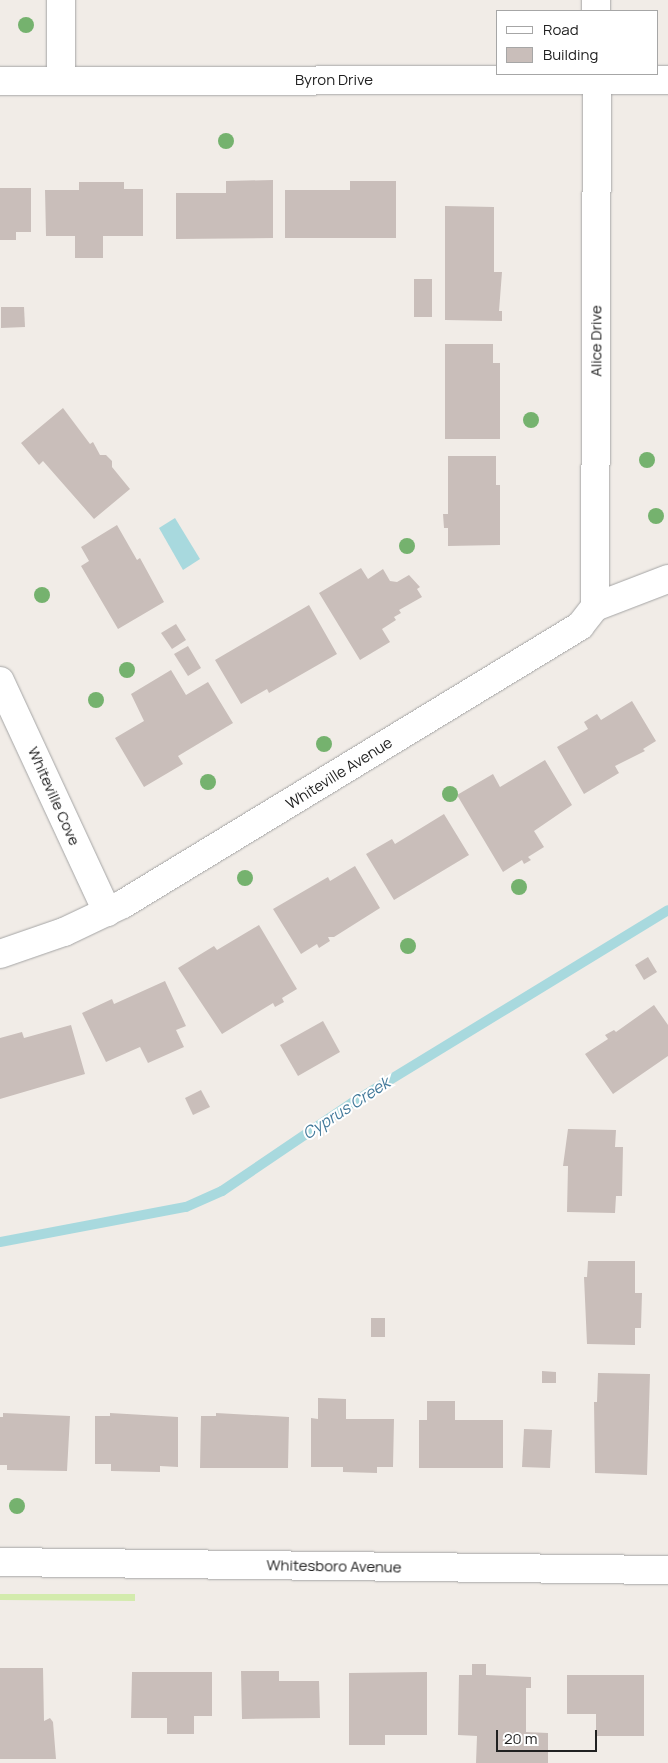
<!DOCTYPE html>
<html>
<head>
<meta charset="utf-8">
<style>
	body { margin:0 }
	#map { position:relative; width:668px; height:1763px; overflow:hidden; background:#f1ece7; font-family:Manrope,sans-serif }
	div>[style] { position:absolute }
	.grass>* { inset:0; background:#d3ebad }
	.water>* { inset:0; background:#a8d9de }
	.stream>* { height:10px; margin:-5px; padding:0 5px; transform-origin:5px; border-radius:5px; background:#a8d9de }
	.building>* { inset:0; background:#c9beba }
	.roads { filter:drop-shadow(0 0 1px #a5a5a5) drop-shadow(0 0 1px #a5a5a5) }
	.street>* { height:28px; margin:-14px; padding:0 14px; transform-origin:14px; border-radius:14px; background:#fff }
	.trees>* { width:16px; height:16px; margin:-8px; border-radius:50%; background:#75b26e }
	span { translate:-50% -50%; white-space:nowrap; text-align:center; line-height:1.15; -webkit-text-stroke:4px #fff; paint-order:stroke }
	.street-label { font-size:15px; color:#212121 }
	.water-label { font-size:16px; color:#42799a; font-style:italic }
	.legend { position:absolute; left:496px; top:10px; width:162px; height:65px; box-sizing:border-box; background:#fff; border:1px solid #a6a6a6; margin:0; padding:6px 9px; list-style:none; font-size:15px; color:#212121 }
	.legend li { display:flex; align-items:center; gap:10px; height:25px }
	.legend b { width:25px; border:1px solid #a6a6a6 }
	.scale { position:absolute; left:496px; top:1730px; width:101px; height:22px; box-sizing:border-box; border:2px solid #212121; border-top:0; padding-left:6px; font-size:15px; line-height:18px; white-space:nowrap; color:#212121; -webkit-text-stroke:4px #fff; paint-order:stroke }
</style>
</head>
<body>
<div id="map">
	<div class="grass">
		<div style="clip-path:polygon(0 1594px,135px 1594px,135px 1601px,0 1600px)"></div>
	</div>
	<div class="water">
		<div style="clip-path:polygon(175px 518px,200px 559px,183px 570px,159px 528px)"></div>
	</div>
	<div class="stream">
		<div style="left:0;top:1242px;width:189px;rotate:-10.7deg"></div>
		<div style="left:186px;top:1207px;width:39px;rotate:-24deg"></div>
		<div style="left:222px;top:1191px;width:157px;rotate:-34.1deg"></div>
		<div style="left:352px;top:1103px;width:370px;rotate:-31.4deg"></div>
	</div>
	<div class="building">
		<div style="clip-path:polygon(273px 180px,273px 238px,176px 239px,176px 193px,226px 193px,226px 181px)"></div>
		<div style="clip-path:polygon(350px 181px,396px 181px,396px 238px,285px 238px,285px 190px,350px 190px)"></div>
		<div style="clip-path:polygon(79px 182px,124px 182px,124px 189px,143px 189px,143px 236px,103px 236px,103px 258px,75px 258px,75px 236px,46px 236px,45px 190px,79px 190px)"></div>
		<div style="clip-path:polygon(0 188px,31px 188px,31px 232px,16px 232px,16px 240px,0 240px)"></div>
		<div style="clip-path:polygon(445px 206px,494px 207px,494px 272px,502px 272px,499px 311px,502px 311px,502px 321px,445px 320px)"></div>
		<div style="clip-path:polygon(414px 279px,432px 279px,432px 317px,414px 317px)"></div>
		<div style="clip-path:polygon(1px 307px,24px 307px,25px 327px,1px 328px)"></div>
		<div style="clip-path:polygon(445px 344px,493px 344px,493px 363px,500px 363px,500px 439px,445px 439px)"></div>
		<div style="clip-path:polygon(63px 408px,90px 444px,93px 442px,100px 455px,106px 455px,112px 461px,112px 467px,130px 489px,94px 519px,43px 461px,39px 465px,21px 443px)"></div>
		<div style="clip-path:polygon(448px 456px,496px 456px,496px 485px,500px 485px,500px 545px,448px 546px,448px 528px,444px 528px,443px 514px,448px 514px)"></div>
		<div style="clip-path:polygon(117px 525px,137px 560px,140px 558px,164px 602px,118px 629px,81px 566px,89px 561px,81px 547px)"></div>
		<div style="clip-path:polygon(361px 568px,368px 579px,383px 569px,390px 581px,397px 582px,409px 575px,420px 587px,417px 589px,422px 597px,399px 610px,401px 613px,394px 617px,396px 620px,382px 629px,390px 642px,360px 660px,319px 593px)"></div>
		<div style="clip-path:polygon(309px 605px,337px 654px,269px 693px,267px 689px,241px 704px,215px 660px)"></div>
		<div style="clip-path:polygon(176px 624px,186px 640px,172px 649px,161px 633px)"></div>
		<div style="clip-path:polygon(188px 646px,201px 668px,188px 676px,174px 654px)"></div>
		<div style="clip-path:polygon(171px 670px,186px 695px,208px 682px,233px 723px,178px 756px,183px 764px,144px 787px,115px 738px,144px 721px,131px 694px)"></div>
		<div style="clip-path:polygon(632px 701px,656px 741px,643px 749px,645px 751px,615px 766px,619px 773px,584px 794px,557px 747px,588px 729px,584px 722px,597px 714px,601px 720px)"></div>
		<div style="clip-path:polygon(545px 760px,572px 805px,534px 831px,544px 847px,528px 857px,531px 860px,524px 864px,522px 860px,503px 872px,457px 795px,493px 774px,500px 787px)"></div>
		<div style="clip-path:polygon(444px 814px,469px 855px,394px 900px,366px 854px,392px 839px,395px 844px)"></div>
		<div style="clip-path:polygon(355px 866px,380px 908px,334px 937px,328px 937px,330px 941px,319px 948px,317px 944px,301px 954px,273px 909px,328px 877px,330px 881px)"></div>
		<div style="clip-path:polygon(259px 925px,297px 989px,282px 998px,284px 1002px,275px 1007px,273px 1003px,222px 1034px,178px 968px,214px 946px,217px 950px)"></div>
		<div style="clip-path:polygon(648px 957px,657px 972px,644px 980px,635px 965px)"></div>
		<div style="clip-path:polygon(165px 981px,186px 1026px,176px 1030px,184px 1047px,148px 1063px,140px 1047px,106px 1062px,82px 1013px,112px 999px,114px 1004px)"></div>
		<div style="clip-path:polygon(654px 1005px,668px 1025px,668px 1056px,613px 1094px,585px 1054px,608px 1039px,605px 1035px,614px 1030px,616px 1032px)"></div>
		<div style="clip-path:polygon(323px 1021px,340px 1052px,298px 1076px,280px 1045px)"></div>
		<div style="clip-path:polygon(71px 1025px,85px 1074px,0 1099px,0 1038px,22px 1032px,24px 1038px)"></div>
		<div style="clip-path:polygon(201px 1090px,210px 1107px,193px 1115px,185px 1098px)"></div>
		<div style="clip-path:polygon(568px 1129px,616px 1130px,615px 1147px,623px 1147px,622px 1196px,616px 1196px,615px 1213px,567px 1212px,568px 1166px,563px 1166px)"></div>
		<div style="clip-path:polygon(588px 1261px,635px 1261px,635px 1293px,642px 1293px,641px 1328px,635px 1328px,635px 1345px,587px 1344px,584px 1277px,587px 1277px)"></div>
		<div style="clip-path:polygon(371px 1318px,385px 1318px,385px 1337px,371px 1337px)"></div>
		<div style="clip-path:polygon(542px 1371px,556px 1372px,556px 1383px,542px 1383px)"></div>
		<div style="clip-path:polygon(598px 1373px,650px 1374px,647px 1475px,595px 1473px,594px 1402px,597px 1402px)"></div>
		<div style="clip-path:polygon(318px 1398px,346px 1399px,346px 1419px,394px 1419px,393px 1467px,377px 1467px,377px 1473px,343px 1472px,343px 1467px,311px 1467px,311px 1418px,318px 1419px)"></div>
		<div style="clip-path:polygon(427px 1401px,455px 1401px,455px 1420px,503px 1420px,503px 1468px,419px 1468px,419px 1420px,427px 1420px)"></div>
		<div style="clip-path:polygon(3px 1413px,70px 1416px,67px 1471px,7px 1470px,7px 1465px,0 1465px,0 1417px,3px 1417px)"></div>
		<div style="clip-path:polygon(110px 1413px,178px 1417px,178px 1467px,160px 1466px,160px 1472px,111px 1471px,111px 1464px,95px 1464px,95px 1416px,110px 1416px)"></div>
		<div style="clip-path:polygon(216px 1413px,289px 1417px,288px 1468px,200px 1468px,201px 1416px,216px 1416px)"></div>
		<div style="clip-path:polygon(524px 1429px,552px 1430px,550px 1468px,522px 1467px)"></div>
		<div style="clip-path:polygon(472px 1664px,486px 1664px,486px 1675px,531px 1677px,531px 1688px,526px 1688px,526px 1732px,548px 1733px,548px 1763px,476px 1763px,477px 1736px,458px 1735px,459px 1675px,472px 1675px)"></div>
		<div style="clip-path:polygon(0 1668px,43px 1668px,44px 1721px,50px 1718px,53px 1722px,56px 1759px,0 1759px)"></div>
		<div style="clip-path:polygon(241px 1671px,279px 1671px,279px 1681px,319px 1681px,320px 1718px,242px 1719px)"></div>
		<div style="clip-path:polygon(132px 1672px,212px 1672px,212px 1716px,194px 1716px,194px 1734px,167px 1734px,167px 1718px,131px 1718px)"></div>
		<div style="clip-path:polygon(427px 1672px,427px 1735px,385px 1735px,385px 1745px,349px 1745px,349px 1673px)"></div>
		<div style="clip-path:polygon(567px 1675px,644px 1675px,644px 1736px,596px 1736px,596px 1714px,567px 1714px)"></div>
	</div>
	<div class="roads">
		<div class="street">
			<div style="left:61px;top:0;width:81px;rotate:90deg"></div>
			<div style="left:596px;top:0;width:11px;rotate:90deg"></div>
			<div style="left:0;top:81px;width:668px;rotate:-0.09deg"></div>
			<div style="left:595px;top:607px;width:533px;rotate:-89.79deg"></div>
			<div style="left:0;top:681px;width:255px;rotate:65.1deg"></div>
			<div style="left:0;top:954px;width:68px;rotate:-19deg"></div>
			<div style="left:64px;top:932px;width:65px;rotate:-25.4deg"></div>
			<div style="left:123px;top:904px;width:535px;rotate:-31.31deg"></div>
			<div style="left:580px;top:626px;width:24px;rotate:-52deg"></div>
			<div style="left:595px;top:607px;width:78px;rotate:-21deg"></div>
			<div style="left:0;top:1562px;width:668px;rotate:0.69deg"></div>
		</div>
	</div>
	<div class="trees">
		<div style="left:26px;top:25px"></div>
		<div style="left:226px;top:141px"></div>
		<div style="left:531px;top:420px"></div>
		<div style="left:647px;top:460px"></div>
		<div style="left:656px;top:516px"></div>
		<div style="left:407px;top:546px"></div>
		<div style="left:42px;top:595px"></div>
		<div style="left:127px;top:670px"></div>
		<div style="left:96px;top:700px"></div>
		<div style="left:324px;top:744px"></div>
		<div style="left:208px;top:782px"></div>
		<div style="left:450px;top:794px"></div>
		<div style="left:245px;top:878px"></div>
		<div style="left:519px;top:887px"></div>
		<div style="left:408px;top:946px"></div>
		<div style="left:17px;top:1506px"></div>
	</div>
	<div class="street-label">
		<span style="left:334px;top:80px">Byron Drive</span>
		<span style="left:596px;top:341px;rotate:-90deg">Alice Drive</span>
		<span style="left:339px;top:773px;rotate:-32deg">Whiteville Avenue</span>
		<span style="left:54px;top:796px;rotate:66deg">Whiteville Cove</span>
		<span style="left:334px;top:1566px;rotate:1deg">Whitesboro Avenue</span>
	</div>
	<div class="water-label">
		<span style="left:346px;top:1108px;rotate:-33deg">Cyprus Creek</span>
	</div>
	<ul class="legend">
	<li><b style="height:6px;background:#fff"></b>Road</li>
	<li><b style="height:14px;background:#c9beba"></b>Building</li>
	</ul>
	<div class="scale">20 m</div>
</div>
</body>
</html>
